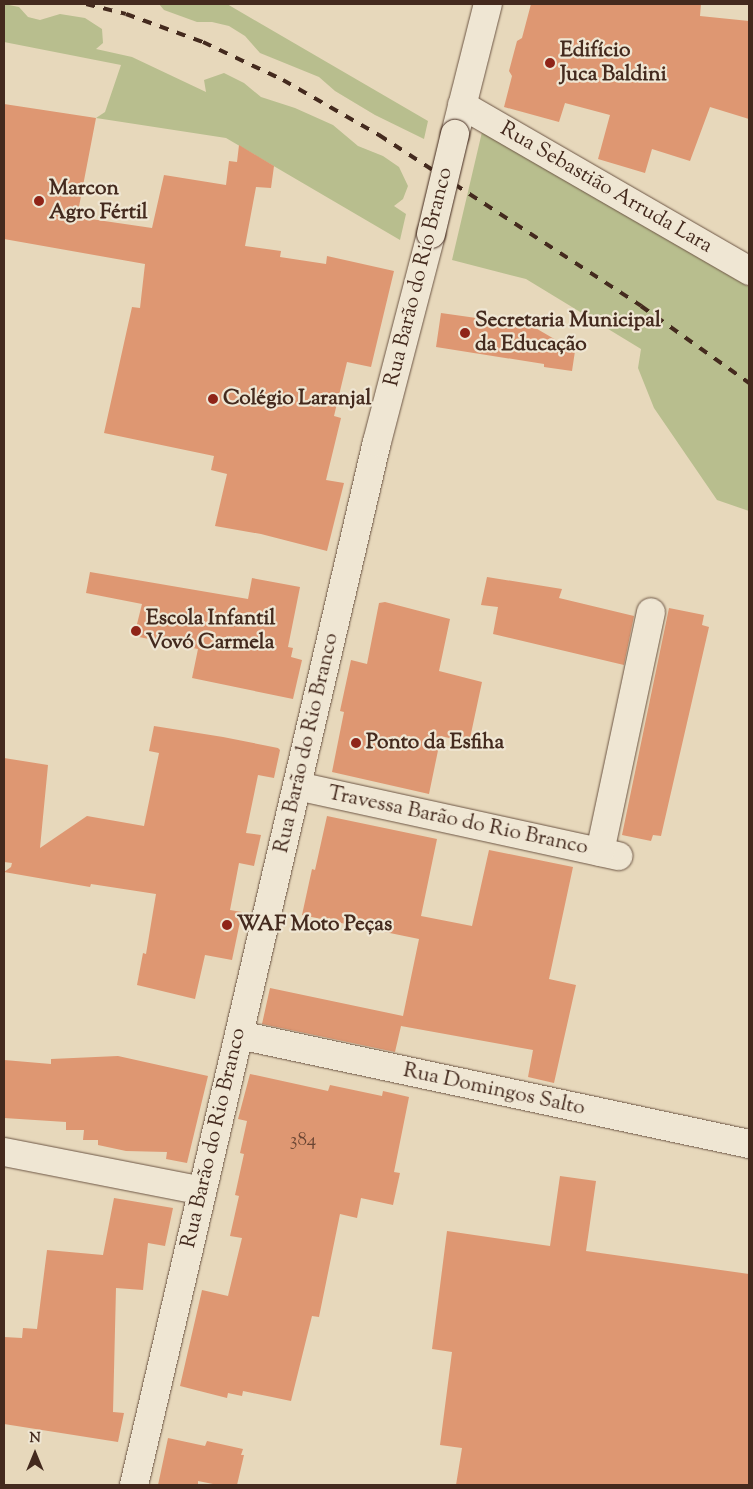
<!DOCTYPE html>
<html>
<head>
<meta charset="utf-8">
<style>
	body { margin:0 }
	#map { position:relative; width:753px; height:1489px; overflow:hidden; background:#e7d8bb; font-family:"Sorts Mill Goudy",serif }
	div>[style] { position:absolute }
	.green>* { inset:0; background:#b8be8e }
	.building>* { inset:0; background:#de9772 }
	.roads { filter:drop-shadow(0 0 1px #6d5645) drop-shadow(0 0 1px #6d5645) }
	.minor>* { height:28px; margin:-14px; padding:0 14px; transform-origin:14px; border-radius:14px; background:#efe6d3 }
	.secondary>* { height:28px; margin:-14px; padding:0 14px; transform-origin:14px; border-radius:14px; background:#efe6d3 }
	.rail>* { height:4px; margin-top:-2px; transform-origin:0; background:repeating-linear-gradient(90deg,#442a1e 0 9px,transparent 0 18px) }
	.bridges { filter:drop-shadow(0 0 1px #442a1e) drop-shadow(0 0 1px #442a1e) }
	.secondary-bridge>* { height:28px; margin:-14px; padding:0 14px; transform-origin:14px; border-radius:14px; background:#efe6d3 }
	.dots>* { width:14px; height:14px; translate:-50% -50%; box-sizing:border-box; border:2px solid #efe6d3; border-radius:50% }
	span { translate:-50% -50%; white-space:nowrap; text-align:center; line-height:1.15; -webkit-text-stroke:4.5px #efe6d3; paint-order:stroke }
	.number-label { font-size:19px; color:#6a4533 }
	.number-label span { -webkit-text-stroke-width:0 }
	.poi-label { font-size:21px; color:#442a1e; font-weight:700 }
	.left { translate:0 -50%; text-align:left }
	.street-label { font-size:21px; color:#442a1e }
	.frame { position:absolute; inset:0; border:5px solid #442a1e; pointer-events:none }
	.north { position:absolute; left:10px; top:1429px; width:50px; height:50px; -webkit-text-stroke:4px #efe6d3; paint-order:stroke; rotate:0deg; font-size:14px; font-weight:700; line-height:20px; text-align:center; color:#442a1e }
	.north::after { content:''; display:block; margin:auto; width:18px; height:22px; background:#442a1e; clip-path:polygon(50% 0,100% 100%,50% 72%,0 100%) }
</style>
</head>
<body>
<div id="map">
	<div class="green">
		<div style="clip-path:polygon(4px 4px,19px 7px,28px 17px,40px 20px,60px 14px,85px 18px,102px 29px,103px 43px,96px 49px,132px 57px,206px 92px,204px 80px,224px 73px,244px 83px,261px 97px,295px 108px,333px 125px,358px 146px,383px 156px,399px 167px,408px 186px,403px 199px,394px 206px,406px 214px,400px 240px,226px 138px,96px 118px,105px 112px,121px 65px,4px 42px)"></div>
		<div style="clip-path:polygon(159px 4px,227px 4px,428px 121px,424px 139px,375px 115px,335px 91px,319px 77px,260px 53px,245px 36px,229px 26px,212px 22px,197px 22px,164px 10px)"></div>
		<div style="clip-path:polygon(482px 132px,749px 287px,749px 511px,717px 500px,654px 408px,638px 368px,641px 349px,526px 279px,452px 260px)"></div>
	</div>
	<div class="building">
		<div style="clip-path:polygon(531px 4px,701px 4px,700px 16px,749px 21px,749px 119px,710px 107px,690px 161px,652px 149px,645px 173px,598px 159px,610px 115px,565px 103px,559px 122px,504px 107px,512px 76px,509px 71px,517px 41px,522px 38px)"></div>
		<div style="clip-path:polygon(4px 104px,96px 118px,77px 217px,152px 228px,164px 175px,226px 185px,229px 161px,237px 162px,239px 145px,274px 166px,271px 188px,256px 187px,245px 246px,281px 251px,280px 257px,326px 264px,327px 256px,394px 271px,371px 367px,347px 362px,334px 416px,341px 418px,326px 480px,344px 483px,327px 551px,261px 534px,215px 526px,227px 474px,211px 470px,214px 456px,104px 433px,132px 307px,140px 308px,145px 264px,4px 239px)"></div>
		<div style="clip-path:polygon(441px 313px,532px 326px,575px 351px,572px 371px,544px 367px,544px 364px,436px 347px)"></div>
		<div style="clip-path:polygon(90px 572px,248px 599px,252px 578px,300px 587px,288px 647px,293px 648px,291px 657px,302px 660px,293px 699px,192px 678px,198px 649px,134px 636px,142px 604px,86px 593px)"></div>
		<div style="clip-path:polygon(487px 577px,562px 589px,559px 598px,634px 616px,624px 665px,493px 634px,498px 607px,481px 605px)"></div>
		<div style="clip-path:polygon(385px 602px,450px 619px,439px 671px,482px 682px,469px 743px,441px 736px,429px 794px,332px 772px,344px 712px,340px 711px,351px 660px,367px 664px,379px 603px)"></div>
		<div style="clip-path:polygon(669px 608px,704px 615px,702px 625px,709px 627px,661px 836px,653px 835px,651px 841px,622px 835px)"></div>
		<div style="clip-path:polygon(154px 726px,223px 737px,278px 748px,280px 750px,274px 778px,258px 775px,246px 833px,261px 835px,254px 866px,239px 863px,230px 910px,242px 912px,232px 960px,205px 955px,195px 999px,137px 985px,143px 953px,146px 954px,156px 894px,91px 884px,90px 887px,4px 872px,11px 867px,12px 863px,4px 862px,4px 758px,48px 765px,40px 848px,87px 816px,144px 826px,159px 753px,149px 751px)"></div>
		<div style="clip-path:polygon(327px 816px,437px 839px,421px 916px,472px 926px,489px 850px,573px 867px,549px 979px,576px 985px,554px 1083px,528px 1077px,533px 1050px,401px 1026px,395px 1052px,262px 1024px,270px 988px,403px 1016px,419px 939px,302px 915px,312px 869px,315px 870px)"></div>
		<div style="clip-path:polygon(118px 1056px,208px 1076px,187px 1163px,166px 1159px,167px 1152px,126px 1151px,98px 1145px,98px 1140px,83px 1140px,84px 1130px,66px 1130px,66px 1122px,4px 1118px,4px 1060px,51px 1064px,51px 1059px)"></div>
		<div style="clip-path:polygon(250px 1074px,328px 1091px,330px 1085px,382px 1096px,383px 1091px,409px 1097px,394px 1172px,400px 1173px,393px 1205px,361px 1198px,357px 1218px,340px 1214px,319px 1317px,312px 1316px,291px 1401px,243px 1391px,242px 1396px,228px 1393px,227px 1398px,180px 1386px,202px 1290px,228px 1296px,242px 1238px,230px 1236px,239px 1196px,235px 1195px,244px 1154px,240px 1153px,247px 1121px,238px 1119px)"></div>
		<div style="clip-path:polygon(560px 1176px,596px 1181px,586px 1251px,749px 1274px,749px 1485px,456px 1485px,462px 1448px,440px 1445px,452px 1352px,432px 1349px,447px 1231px,550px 1246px)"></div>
		<div style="clip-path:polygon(114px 1198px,173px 1208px,165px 1246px,148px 1243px,143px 1290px,116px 1288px,113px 1412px,124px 1413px,118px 1442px,4px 1424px,4px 1337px,22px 1338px,23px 1328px,37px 1329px,47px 1250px,103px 1255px)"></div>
		<div style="clip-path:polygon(168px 1438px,205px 1446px,207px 1441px,243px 1449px,241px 1455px,244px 1455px,237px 1485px,218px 1485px,198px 1481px,198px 1485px,158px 1485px)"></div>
	</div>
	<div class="roads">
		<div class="minor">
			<div style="left:462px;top:105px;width:332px;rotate:30deg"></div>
			<div style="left:297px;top:786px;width:329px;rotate:12.3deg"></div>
			<div style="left:600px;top:852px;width:245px;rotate:-78deg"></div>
			<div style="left:239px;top:1035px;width:522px;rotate:12.06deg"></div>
			<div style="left:4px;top:1152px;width:202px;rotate:11.1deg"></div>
		</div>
		<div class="secondary">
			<div style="left:455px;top:134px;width:134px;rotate:-75.8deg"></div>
			<div style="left:134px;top:1485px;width:1071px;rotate:-76.89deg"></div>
			<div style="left:377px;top:442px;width:215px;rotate:-75.4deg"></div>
		</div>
	</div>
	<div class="rail">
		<div style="left:86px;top:4px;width:41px;rotate:14deg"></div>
		<div style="left:126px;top:14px;width:82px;rotate:20deg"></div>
		<div style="left:203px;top:42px;width:89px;rotate:25.4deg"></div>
		<div style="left:283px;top:80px;width:111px;rotate:29.8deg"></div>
		<div style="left:379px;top:135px;width:313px;rotate:33.1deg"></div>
		<div style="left:641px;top:306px;width:133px;rotate:35.5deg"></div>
	</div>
	<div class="bridges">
		<div class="secondary-bridge">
			<div style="left:431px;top:234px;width:103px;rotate:-76.5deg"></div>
		</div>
	</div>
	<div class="dots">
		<div style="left:550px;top:63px;background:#8f2418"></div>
		<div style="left:39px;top:201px;background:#8f2418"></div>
		<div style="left:465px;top:333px;background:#8f2418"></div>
		<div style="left:213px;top:399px;background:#8f2418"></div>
		<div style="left:136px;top:631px;background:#8f2418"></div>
		<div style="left:356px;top:743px;background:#8f2418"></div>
		<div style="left:227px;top:925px;background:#8f2418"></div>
	</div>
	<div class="number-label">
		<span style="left:303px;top:1141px">384</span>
	</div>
	<div class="poi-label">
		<span class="left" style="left:560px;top:63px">Edifício<br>Juca Baldini</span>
		<span class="left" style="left:49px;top:201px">Marcon<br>Agro Fértil</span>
		<span class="left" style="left:475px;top:333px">Secretaria Municipal<br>da Educação</span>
		<span class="left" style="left:223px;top:399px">Colégio Laranjal</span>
		<span class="left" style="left:146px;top:631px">Escola Infantil<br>Vovó Carmela</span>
		<span class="left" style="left:366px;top:743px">Ponto da Esfiha</span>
		<span class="left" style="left:237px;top:925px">WAF Moto Peças</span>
	</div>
	<div class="street-label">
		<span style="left:606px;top:188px;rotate:30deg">Rua Sebastião Arruda Lara</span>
		<span style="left:419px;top:277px;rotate:-76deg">Rua Barão do Rio Branco</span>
		<span style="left:307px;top:743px;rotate:-77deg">Rua Barão do Rio Branco</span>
		<span style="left:458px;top:821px;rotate:12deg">Travessa Barão do Rio Branco</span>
		<span style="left:494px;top:1090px;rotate:12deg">Rua Domingos Salto</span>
		<span style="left:214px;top:1138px;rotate:-77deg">Rua Barão do Rio Branco</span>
	</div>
	<div class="frame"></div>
	<div class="north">N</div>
</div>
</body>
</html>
